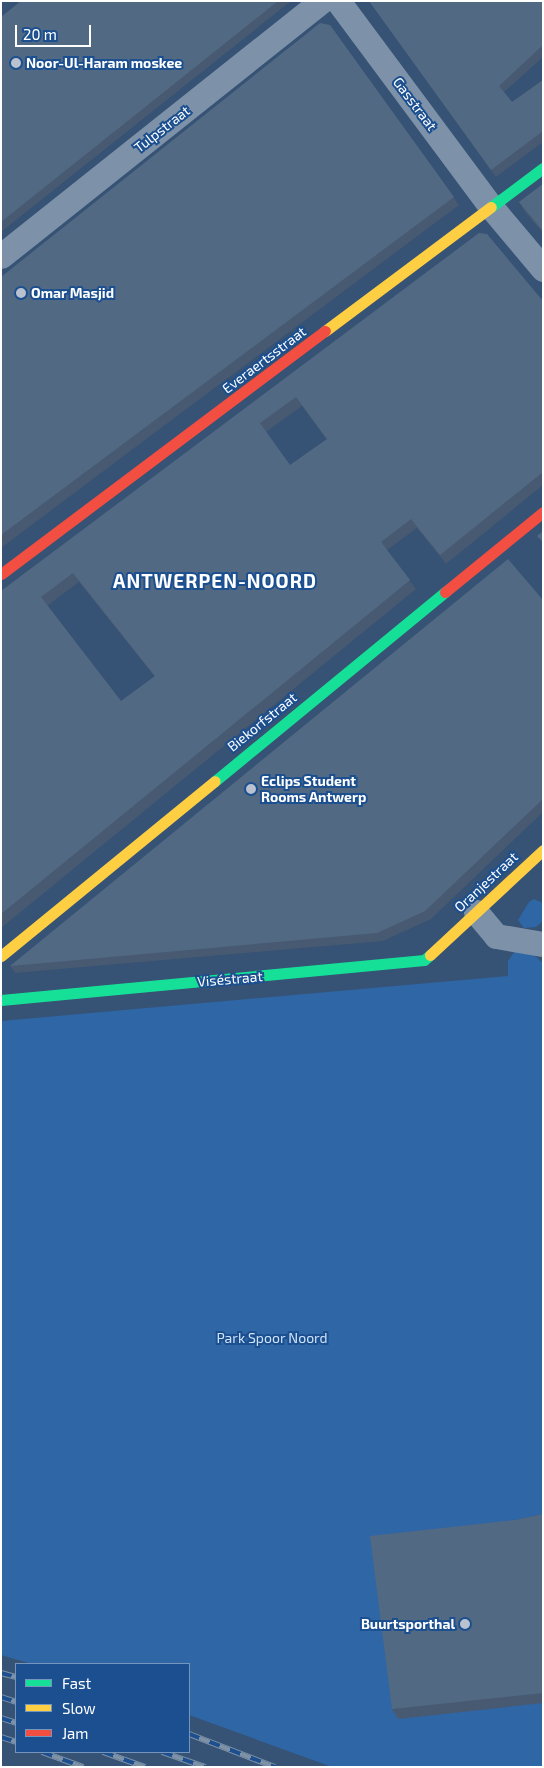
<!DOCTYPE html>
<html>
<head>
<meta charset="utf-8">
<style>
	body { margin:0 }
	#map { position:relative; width:544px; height:1768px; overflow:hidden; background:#365274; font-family:"Exo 2",sans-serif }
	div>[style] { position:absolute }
	.green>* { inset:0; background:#2f66a5 }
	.street>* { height:25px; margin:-12.5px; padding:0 12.5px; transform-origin:12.5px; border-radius:12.5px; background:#7d92a8 }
	.fast>* { height:11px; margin:-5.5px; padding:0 5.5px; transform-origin:5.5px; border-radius:5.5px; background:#16e098 }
	.slow>* { height:11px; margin:-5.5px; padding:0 5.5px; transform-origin:5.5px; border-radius:5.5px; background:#ffcf43 }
	.jam>* { height:11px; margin:-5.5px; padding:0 5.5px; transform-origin:5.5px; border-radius:5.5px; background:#f24e42 }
	.rail>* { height:5.5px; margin-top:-2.75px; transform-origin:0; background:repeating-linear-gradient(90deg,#1b4f8f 0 11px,#7e92a7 0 22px); box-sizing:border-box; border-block:1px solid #7e92a7 }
	.wall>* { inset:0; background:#475a72 }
	.building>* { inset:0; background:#526984 }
	.dots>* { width:14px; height:14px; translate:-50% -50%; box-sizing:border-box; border:2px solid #1b4f8f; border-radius:50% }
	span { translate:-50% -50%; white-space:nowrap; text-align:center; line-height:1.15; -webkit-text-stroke:4px #1b4f8f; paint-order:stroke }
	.poi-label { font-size:14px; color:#fff; font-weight:700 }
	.left { translate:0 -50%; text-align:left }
	.right { translate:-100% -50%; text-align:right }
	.street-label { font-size:14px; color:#fff }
	.park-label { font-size:14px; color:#cfe3fa }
	.district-label { font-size:19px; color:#fff; font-weight:700; letter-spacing:1px }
	.frame { position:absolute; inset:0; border:2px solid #fff; pointer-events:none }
	.legend { position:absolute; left:15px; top:1663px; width:175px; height:90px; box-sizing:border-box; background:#1b4f8f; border:1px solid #7695bc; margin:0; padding:6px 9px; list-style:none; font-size:15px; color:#fff }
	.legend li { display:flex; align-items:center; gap:10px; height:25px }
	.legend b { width:25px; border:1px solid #7695bc }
	.scale { position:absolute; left:15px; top:25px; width:76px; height:22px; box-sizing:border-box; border:2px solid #fff; border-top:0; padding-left:6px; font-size:15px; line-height:18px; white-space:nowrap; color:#fff; -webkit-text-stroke:4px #1b4f8f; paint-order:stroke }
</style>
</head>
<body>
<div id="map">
	<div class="green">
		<div style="clip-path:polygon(534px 899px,543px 903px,543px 921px,536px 927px,524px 928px,518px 920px,529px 902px)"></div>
		<div style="clip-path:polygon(515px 951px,529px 951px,543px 963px,543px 1767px,332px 1767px,189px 1715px,189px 1664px,32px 1664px,1px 1655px,1px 1021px,508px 976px,508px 961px)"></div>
	</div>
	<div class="street">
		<div style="left:338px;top:1px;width:257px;rotate:53.4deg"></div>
		<div style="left:491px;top:207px;width:81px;rotate:50deg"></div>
		<div style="left:1px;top:256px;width:410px;rotate:-38.5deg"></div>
		<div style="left:476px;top:912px;width:31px;rotate:50deg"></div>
		<div style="left:496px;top:936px;width:48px;rotate:9.7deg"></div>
	</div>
	<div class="fast">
		<div style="left:491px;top:207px;width:65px;rotate:-36.9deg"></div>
		<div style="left:215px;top:781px;width:298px;rotate:-39.4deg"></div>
		<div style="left:1px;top:1000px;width:425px;rotate:-5.4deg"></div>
		<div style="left:424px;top:960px;width:8px;rotate:-40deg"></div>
	</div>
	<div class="slow">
		<div style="left:325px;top:331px;width:207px;rotate:-36.8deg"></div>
		<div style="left:430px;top:955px;width:154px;rotate:-42.9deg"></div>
		<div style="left:1px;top:956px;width:276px;rotate:-39.3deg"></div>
	</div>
	<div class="jam">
		<div style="left:1px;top:574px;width:405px;rotate:-36.9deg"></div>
		<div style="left:445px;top:592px;width:127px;rotate:-39.2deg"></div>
	</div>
	<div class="rail">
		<div style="left:1px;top:1673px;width:16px;rotate:15deg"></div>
		<div style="left:1px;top:1697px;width:16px;rotate:18deg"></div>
		<div style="left:1px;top:1718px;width:16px;rotate:18deg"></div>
		<div style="left:189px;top:1734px;width:92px;rotate:21deg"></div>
		<div style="left:1px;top:1737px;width:16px;rotate:18deg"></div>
		<div style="left:42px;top:1752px;width:44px;rotate:20.1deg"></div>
		<div style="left:103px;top:1752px;width:45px;rotate:19.7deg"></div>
		<div style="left:162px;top:1752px;width:46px;rotate:19.2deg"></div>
	</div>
	<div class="wall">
		<div style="clip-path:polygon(21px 1px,291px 1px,1px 232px,1px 17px)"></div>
		<div style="clip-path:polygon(369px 1px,543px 1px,543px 57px,504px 92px,512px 102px,543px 80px,543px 142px,496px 177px)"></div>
		<div style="clip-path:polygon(330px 25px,459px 205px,1px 548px,1px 277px)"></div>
		<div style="clip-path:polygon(543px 184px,543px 233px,525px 212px,519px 202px)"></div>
		<div style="clip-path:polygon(evenodd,479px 233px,543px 301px,543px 485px,446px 564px,417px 528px,387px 550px,416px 589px,1px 928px,1px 817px,2px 816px,1px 815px,1px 591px,479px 233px,302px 406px,327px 440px,290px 465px,266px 432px,302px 406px,479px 233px,79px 582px,155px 677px,121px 701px,47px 606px,79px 582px)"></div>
		<div style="clip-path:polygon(543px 600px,543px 812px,431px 919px,383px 941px,15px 973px,10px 966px)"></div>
		<div style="clip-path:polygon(543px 1514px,543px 1703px,398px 1719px,392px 1709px,515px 1520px)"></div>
	</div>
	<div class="building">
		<div style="clip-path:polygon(21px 1px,278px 1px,1px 222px,1px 17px)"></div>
		<div style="clip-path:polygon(369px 1px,543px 1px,543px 45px,499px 86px,512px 102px,543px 80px,543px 131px,491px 170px)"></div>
		<div style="clip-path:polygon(320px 23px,330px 25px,454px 197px,1px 535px,1px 277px)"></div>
		<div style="clip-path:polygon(543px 184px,543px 231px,519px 202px)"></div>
		<div style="clip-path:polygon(evenodd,479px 233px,487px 234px,543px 301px,543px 472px,440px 555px,411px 519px,381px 542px,410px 580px,1px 914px,1px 817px,3px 815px,1px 814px,1px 591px,479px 233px,296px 397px,327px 439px,290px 465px,260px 423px,296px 397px,479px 233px,73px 573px,155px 676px,121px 701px,41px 597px,73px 573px)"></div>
		<div style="clip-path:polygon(543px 531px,543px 542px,537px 536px)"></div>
		<div style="clip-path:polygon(508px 559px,543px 600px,543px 799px,425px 911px,377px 933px,10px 966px)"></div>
		<div style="clip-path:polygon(543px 1514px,543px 1693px,392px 1709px,370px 1536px,515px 1520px)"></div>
	</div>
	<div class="dots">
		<div style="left:16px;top:63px;background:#b9c2ce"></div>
		<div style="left:21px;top:293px;background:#b9c2ce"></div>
		<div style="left:251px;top:789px;background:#b9c2ce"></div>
		<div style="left:465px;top:1624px;background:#b9c2ce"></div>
	</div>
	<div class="poi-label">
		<span class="left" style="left:26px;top:63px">Noor-Ul-Haram moskee</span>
		<span class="left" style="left:31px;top:293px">Omar Masjid</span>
		<span class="left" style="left:261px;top:789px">Eclips Student<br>Rooms Antwerp</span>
		<span class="right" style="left:455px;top:1624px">Buurtsporthal</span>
	</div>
	<div class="street-label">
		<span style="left:415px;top:104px;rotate:53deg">Gasstraat</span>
		<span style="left:162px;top:129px;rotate:-38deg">Tulpstraat</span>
		<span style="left:264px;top:360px;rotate:-37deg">Everaertsstraat</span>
		<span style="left:262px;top:722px;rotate:-39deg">Biekorfstraat</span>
		<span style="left:486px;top:882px;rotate:-43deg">Oranjestraat</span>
		<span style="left:230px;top:979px;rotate:-5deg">Viséstraat</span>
	</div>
	<div class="park-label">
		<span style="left:272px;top:1338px">Park Spoor Noord</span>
	</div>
	<div class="district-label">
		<span style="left:215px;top:581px">ANTWERPEN-NOORD</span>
	</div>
	<div class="frame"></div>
	<ul class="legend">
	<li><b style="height:6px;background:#16e098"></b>Fast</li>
	<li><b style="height:6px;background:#ffcf43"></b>Slow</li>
	<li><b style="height:6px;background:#f24e42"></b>Jam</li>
	</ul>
	<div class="scale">20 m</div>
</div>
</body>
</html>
